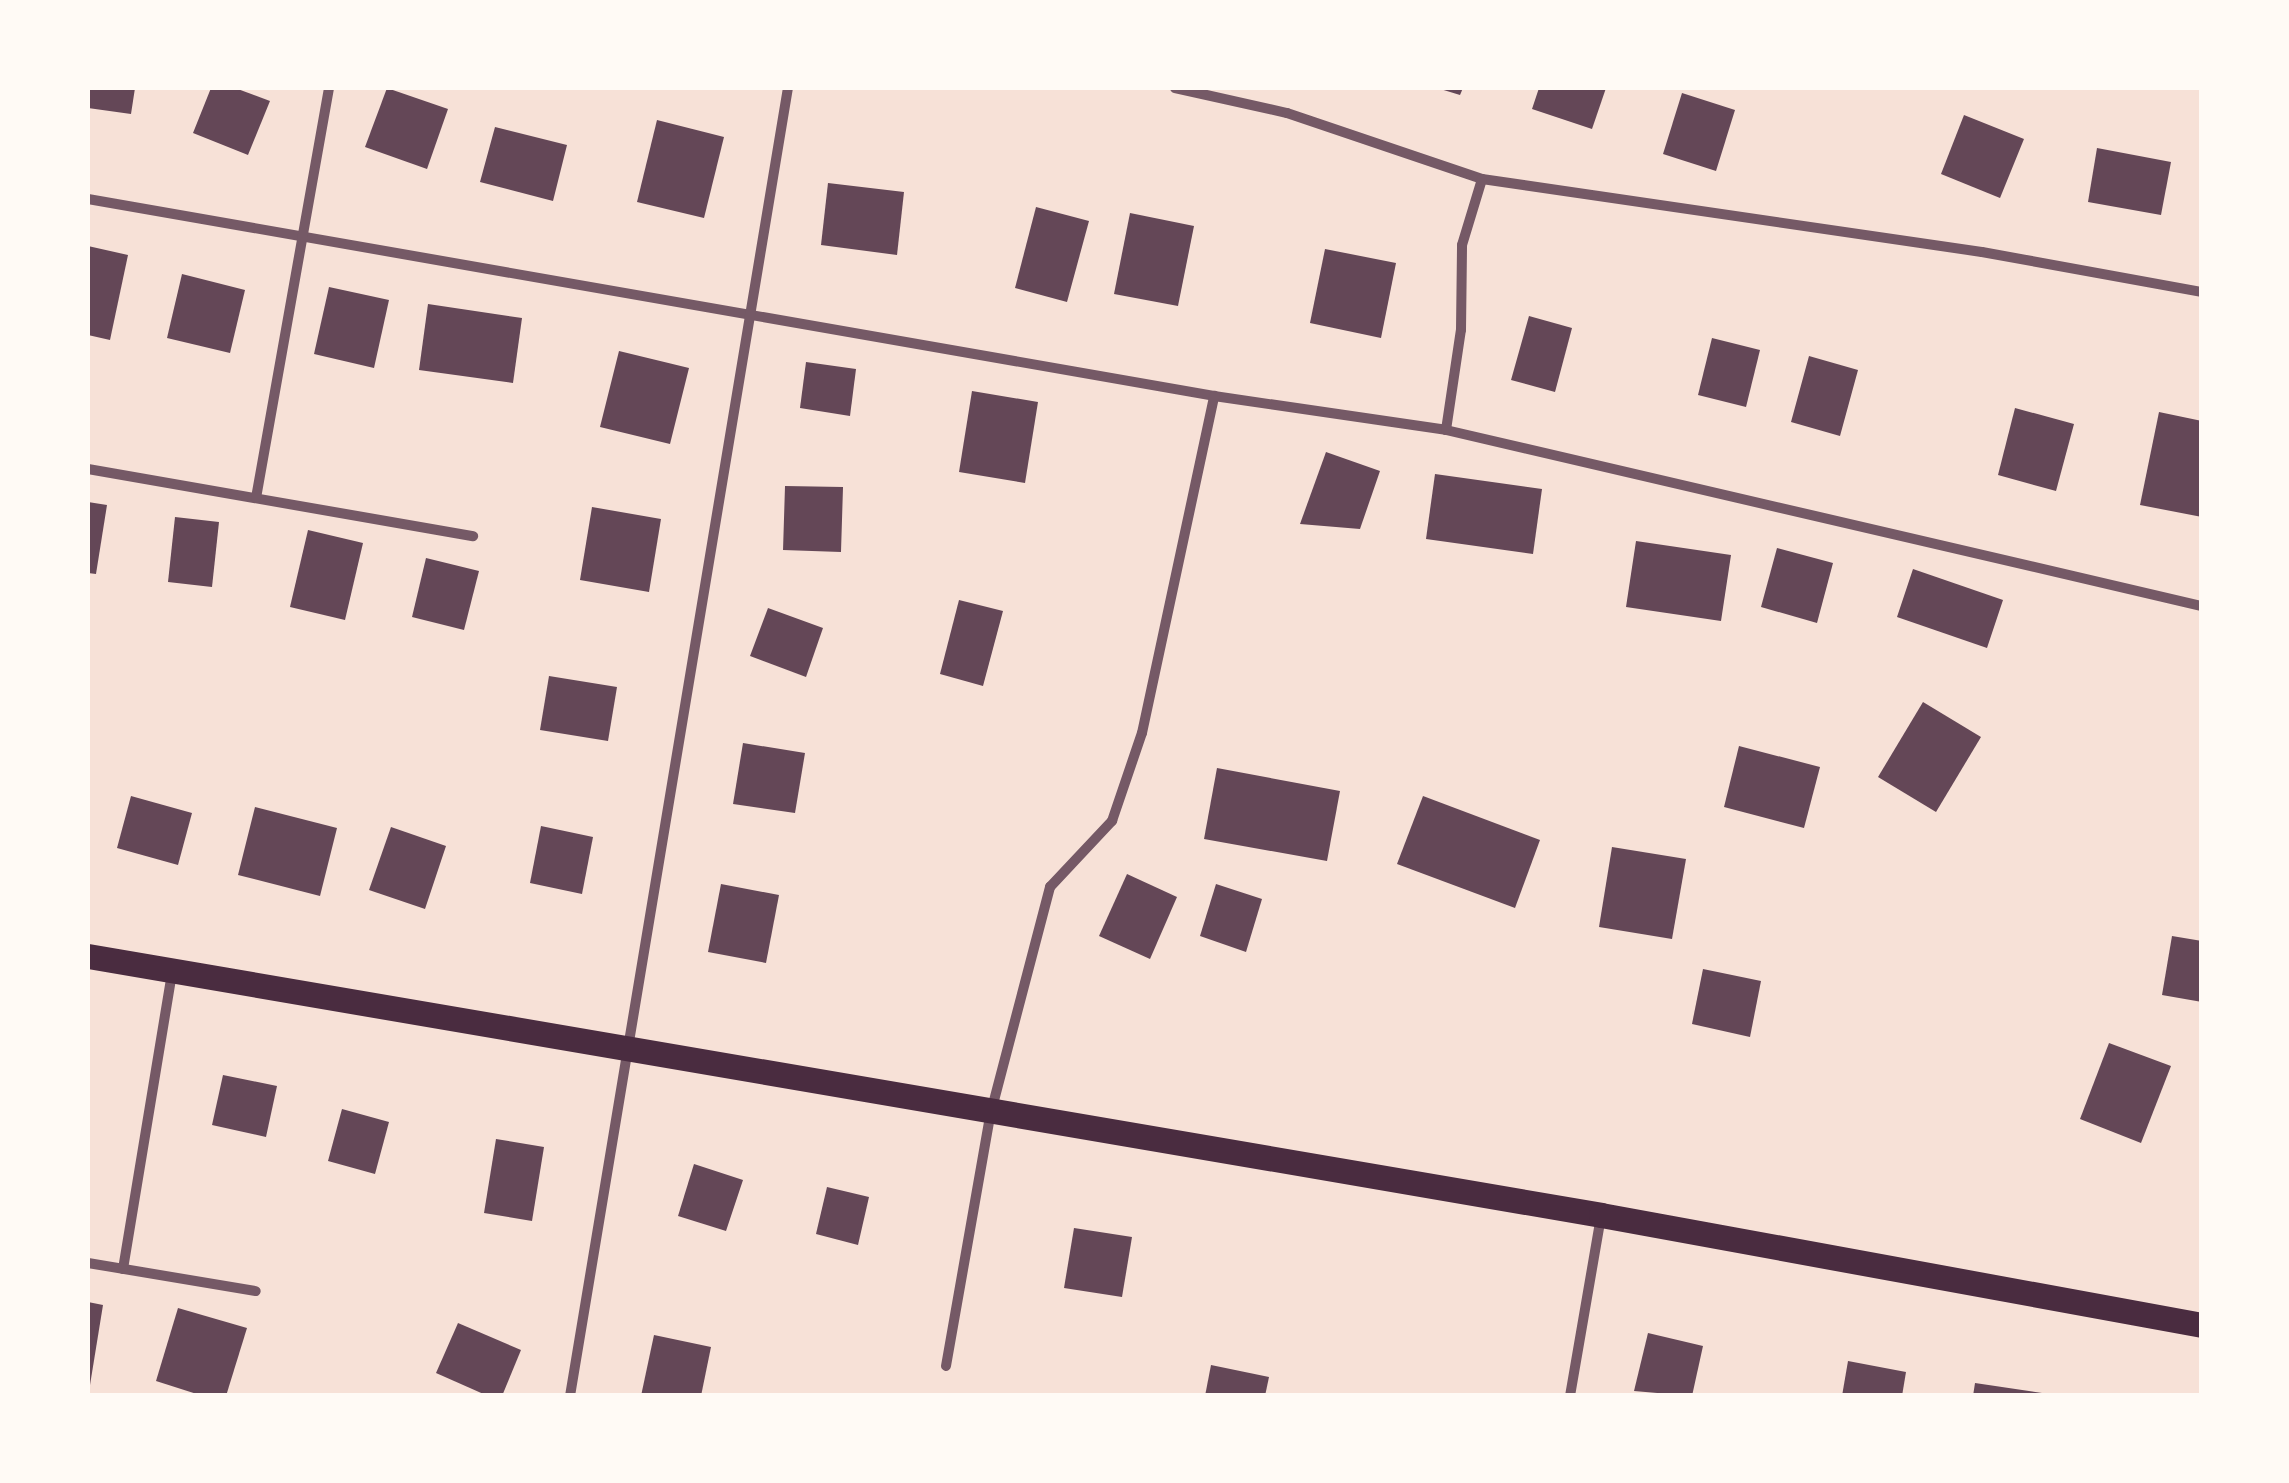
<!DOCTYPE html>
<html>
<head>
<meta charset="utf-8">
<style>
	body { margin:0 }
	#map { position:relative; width:2289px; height:1483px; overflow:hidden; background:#f7e1d7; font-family:"Work Sans",sans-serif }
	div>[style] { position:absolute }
	.building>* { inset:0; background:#644757 }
	.minor>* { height:10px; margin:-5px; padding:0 5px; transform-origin:5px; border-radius:5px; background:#755966 }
	.primary>* { height:25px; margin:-12.5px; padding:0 12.5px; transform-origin:12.5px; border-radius:12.5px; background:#4a2c40 }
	span { translate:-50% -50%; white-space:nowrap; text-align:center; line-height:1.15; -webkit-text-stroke:10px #fffaf5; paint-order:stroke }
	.frame { position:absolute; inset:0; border:90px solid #fffaf5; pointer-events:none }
</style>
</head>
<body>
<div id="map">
	<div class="building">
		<div style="clip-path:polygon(88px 88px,135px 88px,131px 114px,88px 108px)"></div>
		<div style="clip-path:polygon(211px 88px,235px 88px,270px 101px,248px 155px,193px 133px)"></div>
		<div style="clip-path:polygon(387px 88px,448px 109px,427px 169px,365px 147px)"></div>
		<div style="clip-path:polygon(1437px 88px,1463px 88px,1460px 95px)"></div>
		<div style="clip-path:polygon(1539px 88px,1606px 88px,1592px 129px,1532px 109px)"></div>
		<div style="clip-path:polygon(1682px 93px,1735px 110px,1716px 171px,1663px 154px)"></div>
		<div style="clip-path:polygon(1964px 115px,2024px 139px,2000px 198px,1941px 174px)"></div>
		<div style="clip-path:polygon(657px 120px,724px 137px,704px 218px,637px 202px)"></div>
		<div style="clip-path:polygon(495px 127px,567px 145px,553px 201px,480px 182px)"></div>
		<div style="clip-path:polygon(2097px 148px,2171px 162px,2161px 215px,2088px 202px)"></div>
		<div style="clip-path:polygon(828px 183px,904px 192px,897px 255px,821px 245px)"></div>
		<div style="clip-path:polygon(1036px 207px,1089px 221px,1067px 302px,1015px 288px)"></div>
		<div style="clip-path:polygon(1130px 213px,1194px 226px,1178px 306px,1114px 294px)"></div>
		<div style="clip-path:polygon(88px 246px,128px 255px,110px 340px,88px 335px)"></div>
		<div style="clip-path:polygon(1325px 249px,1396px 263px,1381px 338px,1310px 323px)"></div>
		<div style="clip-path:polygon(182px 274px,245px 290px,230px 353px,167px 338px)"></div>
		<div style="clip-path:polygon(329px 287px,389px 300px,374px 368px,314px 354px)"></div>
		<div style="clip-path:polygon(428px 304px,522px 318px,513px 383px,419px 370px)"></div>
		<div style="clip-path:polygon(1529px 316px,1572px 328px,1555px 392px,1511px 380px)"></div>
		<div style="clip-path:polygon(1712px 338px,1760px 350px,1746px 407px,1698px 395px)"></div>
		<div style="clip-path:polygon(619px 351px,689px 368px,670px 444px,600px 427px)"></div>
		<div style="clip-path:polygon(1809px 356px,1858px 370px,1840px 436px,1791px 422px)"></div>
		<div style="clip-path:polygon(806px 362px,856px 369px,850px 416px,800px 408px)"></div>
		<div style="clip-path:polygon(972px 391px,1038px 402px,1025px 483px,959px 472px)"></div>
		<div style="clip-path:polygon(2015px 408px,2074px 424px,2056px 491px,1998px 475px)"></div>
		<div style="clip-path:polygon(2159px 412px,2202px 421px,2202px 517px,2140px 505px)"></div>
		<div style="clip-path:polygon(1326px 452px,1380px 471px,1360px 529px,1300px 524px)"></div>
		<div style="clip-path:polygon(1435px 474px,1542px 489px,1533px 554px,1426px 539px)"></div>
		<div style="clip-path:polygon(785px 486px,843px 487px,841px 552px,783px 550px)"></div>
		<div style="clip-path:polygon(88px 502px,107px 505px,96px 574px,88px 573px)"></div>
		<div style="clip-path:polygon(592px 507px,661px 519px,649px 592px,580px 580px)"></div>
		<div style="clip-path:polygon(175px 517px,219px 522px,212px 587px,168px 582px)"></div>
		<div style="clip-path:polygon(308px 530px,363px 543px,345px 620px,290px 607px)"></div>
		<div style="clip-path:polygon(1636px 541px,1731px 555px,1721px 621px,1626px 607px)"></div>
		<div style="clip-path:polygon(1777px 548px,1833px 563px,1817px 623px,1761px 607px)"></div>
		<div style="clip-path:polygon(426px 558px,479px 571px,464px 630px,412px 617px)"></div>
		<div style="clip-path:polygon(1913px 569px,2003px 600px,1987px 648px,1897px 617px)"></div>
		<div style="clip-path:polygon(959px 600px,1003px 611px,983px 686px,940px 674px)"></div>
		<div style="clip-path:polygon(768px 608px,823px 628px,806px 677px,750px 656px)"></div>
		<div style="clip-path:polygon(549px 676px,617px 687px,608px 741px,540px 730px)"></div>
		<div style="clip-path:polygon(1923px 702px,1981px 737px,1936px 812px,1878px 777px)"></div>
		<div style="clip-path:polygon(743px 743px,805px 753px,795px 813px,733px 804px)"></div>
		<div style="clip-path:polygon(1739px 746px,1820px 767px,1804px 828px,1724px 807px)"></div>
		<div style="clip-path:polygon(1217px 768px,1340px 791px,1327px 861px,1204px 839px)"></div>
		<div style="clip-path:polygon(131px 796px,192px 813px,178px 865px,117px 848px)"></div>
		<div style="clip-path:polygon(1423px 796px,1540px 840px,1515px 908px,1397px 864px)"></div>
		<div style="clip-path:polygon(255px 807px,337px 828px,320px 896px,238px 875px)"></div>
		<div style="clip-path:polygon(541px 826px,593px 837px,582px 894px,530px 883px)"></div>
		<div style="clip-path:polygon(391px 827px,446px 846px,425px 909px,369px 890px)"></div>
		<div style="clip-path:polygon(1612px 847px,1686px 859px,1672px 939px,1599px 927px)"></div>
		<div style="clip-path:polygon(1127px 874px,1177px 897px,1150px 959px,1099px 936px)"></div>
		<div style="clip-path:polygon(721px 884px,779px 895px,766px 963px,708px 952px)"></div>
		<div style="clip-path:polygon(1216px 884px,1262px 899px,1246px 952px,1200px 936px)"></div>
		<div style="clip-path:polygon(2172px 936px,2202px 941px,2202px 1002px,2162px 995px)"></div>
		<div style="clip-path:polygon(1703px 969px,1761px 981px,1750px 1037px,1692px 1024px)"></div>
		<div style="clip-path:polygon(2109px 1043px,2171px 1066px,2141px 1143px,2080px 1119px)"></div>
		<div style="clip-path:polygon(223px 1075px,277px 1086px,266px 1137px,212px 1125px)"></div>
		<div style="clip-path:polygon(342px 1109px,389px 1122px,375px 1174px,328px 1161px)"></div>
		<div style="clip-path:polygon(496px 1139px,544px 1147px,532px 1221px,484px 1213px)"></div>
		<div style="clip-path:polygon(694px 1164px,743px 1180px,726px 1231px,678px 1216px)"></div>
		<div style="clip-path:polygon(827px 1187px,869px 1197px,858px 1245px,816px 1234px)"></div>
		<div style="clip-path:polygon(1074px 1228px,1132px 1237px,1122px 1297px,1064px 1288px)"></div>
		<div style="clip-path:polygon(88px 1302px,103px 1305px,90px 1385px,88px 1385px)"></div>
		<div style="clip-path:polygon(178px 1308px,247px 1328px,226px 1396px,203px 1396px,156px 1381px)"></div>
		<div style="clip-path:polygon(458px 1323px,521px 1350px,502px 1396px,488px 1396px,436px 1373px)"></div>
		<div style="clip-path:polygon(1648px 1333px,1703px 1346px,1692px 1396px,1634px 1391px)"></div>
		<div style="clip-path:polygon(654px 1335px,711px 1347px,701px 1396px,641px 1396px)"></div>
		<div style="clip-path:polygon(1848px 1361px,1906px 1372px,1902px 1396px,1842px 1396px)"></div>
		<div style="clip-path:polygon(1211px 1365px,1269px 1377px,1265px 1396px,1205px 1396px)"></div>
		<div style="clip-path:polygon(1975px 1383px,2042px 1393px,2042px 1396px,1973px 1396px)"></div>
	</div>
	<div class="minor">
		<div style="left:1175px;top:88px;width:115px;rotate:12.6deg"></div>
		<div style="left:1287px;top:113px;width:206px;rotate:18.7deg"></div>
		<div style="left:1482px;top:179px;width:505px;rotate:8.31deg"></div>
		<div style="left:1982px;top:252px;width:224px;rotate:10.3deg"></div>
		<div style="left:88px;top:199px;width:1143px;rotate:9.92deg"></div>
		<div style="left:1214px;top:396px;width:234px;rotate:8.3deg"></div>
		<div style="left:1446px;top:430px;width:776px;rotate:13.11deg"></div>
		<div style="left:1446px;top:430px;width:101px;rotate:-81.5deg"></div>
		<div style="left:1461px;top:330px;width:85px;rotate:-89.3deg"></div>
		<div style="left:1462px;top:245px;width:69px;rotate:-73.1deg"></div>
		<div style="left:88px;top:469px;width:391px;rotate:9.9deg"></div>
		<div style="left:256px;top:498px;width:416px;rotate:-79.9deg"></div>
		<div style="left:88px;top:1263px;width:170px;rotate:9.5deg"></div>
		<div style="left:123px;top:1269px;width:301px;rotate:-80.6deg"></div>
		<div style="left:946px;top:1366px;width:258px;rotate:-80deg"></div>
		<div style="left:991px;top:1112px;width:233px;rotate:-75.3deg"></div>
		<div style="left:1050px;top:887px;width:91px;rotate:-46.8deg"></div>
		<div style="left:1112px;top:821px;width:93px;rotate:-71.2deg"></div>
		<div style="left:1142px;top:733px;width:345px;rotate:-77.9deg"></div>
		<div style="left:570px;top:1396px;width:1326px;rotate:-80.54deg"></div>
		<div style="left:1570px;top:1396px;width:183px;rotate:-80.2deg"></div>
	</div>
	<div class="primary">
		<div style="left:88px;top:956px;width:1535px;rotate:9.71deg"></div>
		<div style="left:1601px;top:1215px;width:611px;rotate:10.37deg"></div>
	</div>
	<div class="frame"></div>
</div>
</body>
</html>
